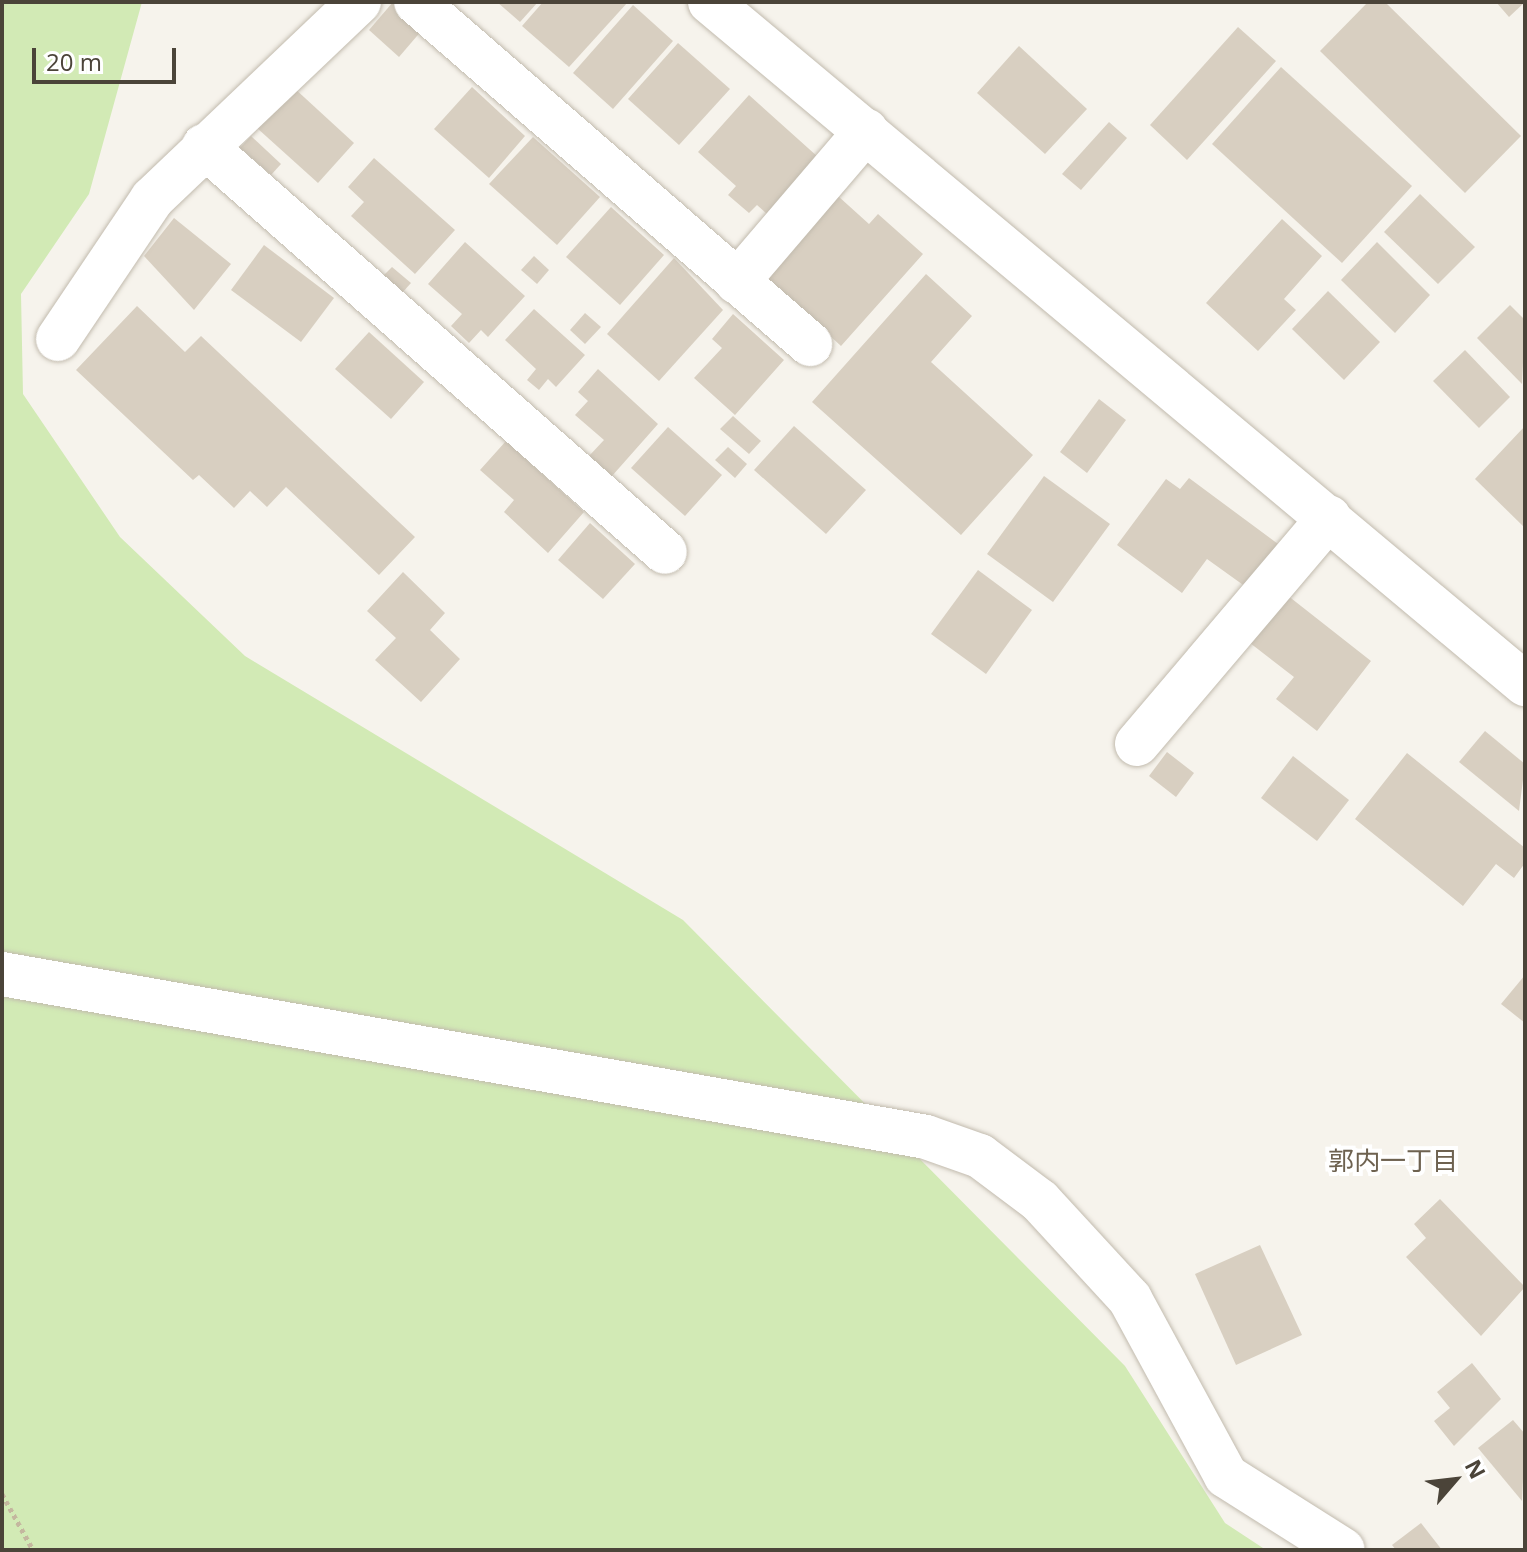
<!DOCTYPE html>
<html>
<head>
<meta charset="utf-8">
<style>
	body { margin:0 }
	#map { position:relative; width:1527px; height:1552px; overflow:hidden; background:#f6f3ec; font-family:"Open Sans","Noto Sans JP",sans-serif }
	div>[style] { position:absolute }
	.green>* { inset:0; background:#d2eab5 }
	.building>* { inset:0; background:#d8cfc1 }
	.path>* { height:5px; margin-top:-2.5px; transform-origin:0; background:repeating-linear-gradient(90deg,#c4b79f 0 4px,transparent 0 8px) }
	.roads { filter:drop-shadow(0 0 2px #c2bbae) drop-shadow(0 0 2px #c2bbae) }
	.minor>* { height:44px; margin:-22px; padding:0 22px; transform-origin:22px; border-radius:22px; background:#fff }
	span { translate:-50% -50%; white-space:nowrap; text-align:center; line-height:1.15; -webkit-text-stroke:8px #fff; paint-order:stroke }
	.neighbourhood-label { font-size:26px; color:#6e6250 }
	.frame { position:absolute; inset:0; border:4px solid #4b4439; pointer-events:none }
	.north { position:absolute; left:1415px; top:1440px; width:80px; height:80px; -webkit-text-stroke:6px #fff; paint-order:stroke; rotate:62deg; font-size:22px; font-weight:700; line-height:32px; text-align:center; color:#4b4439 }
	.north::after { content:''; display:block; margin:auto; width:28px; height:36px; background:#4b4439; clip-path:polygon(50% 0,100% 100%,50% 72%,0 100%) }
	.scale { position:absolute; left:32px; top:48px; width:144px; height:36px; box-sizing:border-box; border:4px solid #4b4439; border-top:0; padding-left:10px; font-size:24px; line-height:28px; white-space:nowrap; color:#4b4439; -webkit-text-stroke:6px #fff; paint-order:stroke }
</style>
</head>
<body>
<div id="map">
	<div class="green">
		<div style="clip-path:polygon(2px 2px,142px 2px,89px 194px,21px 294px,23px 394px,120px 537px,245px 656px,683px 920px,1125px 1366px,1225px 1523px,1266px 1550px,2px 1550px)"></div>
	</div>
	<div class="building">
		<div style="clip-path:polygon(393px 2px,423px 29px,399px 57px,369px 30px)"></div>
		<div style="clip-path:polygon(497px 2px,538px 2px,520px 22px)"></div>
		<div style="clip-path:polygon(543px 2px,628px 2px,569px 67px,522px 26px)"></div>
		<div style="clip-path:polygon(1368px 2px,1385px 2px,1521px 136px,1465px 193px,1320px 51px)"></div>
		<div style="clip-path:polygon(1496px 2px,1525px 2px,1509px 17px)"></div>
		<div style="clip-path:polygon(633px 5px,673px 41px,613px 109px,573px 73px)"></div>
		<div style="clip-path:polygon(1238px 27px,1276px 61px,1187px 160px,1150px 125px)"></div>
		<div style="clip-path:polygon(678px 43px,730px 89px,679px 145px,628px 99px)"></div>
		<div style="clip-path:polygon(1019px 46px,1087px 109px,1045px 154px,977px 93px)"></div>
		<div style="clip-path:polygon(1281px 67px,1412px 186px,1342px 263px,1212px 144px)"></div>
		<div style="clip-path:polygon(293px 87px,354px 143px,318px 183px,257px 128px)"></div>
		<div style="clip-path:polygon(472px 87px,525px 136px,489px 178px,434px 129px)"></div>
		<div style="clip-path:polygon(749px 95px,818px 157px,767px 214px,757px 205px,749px 213px,728px 195px,736px 186px,698px 152px)"></div>
		<div style="clip-path:polygon(1109px 122px,1127px 138px,1081px 190px,1062px 174px)"></div>
		<div style="clip-path:polygon(251px 136px,281px 164px,271px 175px,240px 148px)"></div>
		<div style="clip-path:polygon(533px 137px,600px 197px,557px 245px,489px 184px)"></div>
		<div style="clip-path:polygon(374px 158px,455px 230px,415px 274px,351px 216px,364px 202px,348px 187px)"></div>
		<div style="clip-path:polygon(1420px 194px,1475px 247px,1438px 284px,1384px 232px)"></div>
		<div style="clip-path:polygon(838px 196px,869px 224px,878px 214px,923px 254px,841px 346px,766px 277px)"></div>
		<div style="clip-path:polygon(611px 207px,664px 255px,620px 305px,566px 257px)"></div>
		<div style="clip-path:polygon(174px 218px,231px 264px,194px 310px,144px 256px)"></div>
		<div style="clip-path:polygon(1282px 219px,1322px 256px,1284px 299px,1296px 310px,1258px 351px,1206px 303px)"></div>
		<div style="clip-path:polygon(465px 242px,525px 296px,488px 337px,481px 330px,469px 343px,451px 326px,462px 314px,428px 284px)"></div>
		<div style="clip-path:polygon(1377px 242px,1430px 295px,1395px 333px,1341px 280px)"></div>
		<div style="clip-path:polygon(264px 245px,334px 298px,301px 342px,231px 290px)"></div>
		<div style="clip-path:polygon(534px 256px,549px 270px,537px 284px,521px 270px)"></div>
		<div style="clip-path:polygon(674px 258px,723px 310px,659px 381px,607px 334px)"></div>
		<div style="clip-path:polygon(392px 267px,411px 283px,402px 293px,383px 276px)"></div>
		<div style="clip-path:polygon(926px 274px,972px 316px,931px 362px,1033px 455px,961px 535px,812px 402px)"></div>
		<div style="clip-path:polygon(1328px 291px,1380px 342px,1344px 380px,1292px 329px)"></div>
		<div style="clip-path:polygon(1510px 305px,1525px 320px,1522px 384px,1477px 338px)"></div>
		<div style="clip-path:polygon(137px 306px,185px 352px,201px 336px,415px 537px,379px 575px,286px 487px,267px 507px,250px 491px,234px 508px,199px 475px,193px 480px,76px 370px)"></div>
		<div style="clip-path:polygon(534px 309px,585px 355px,556px 387px,548px 379px,539px 390px,527px 380px,536px 369px,505px 340px)"></div>
		<div style="clip-path:polygon(585px 313px,601px 327px,585px 344px,570px 330px)"></div>
		<div style="clip-path:polygon(733px 314px,784px 360px,735px 415px,694px 378px,722px 348px,712px 339px)"></div>
		<div style="clip-path:polygon(369px 332px,424px 382px,391px 419px,335px 369px)"></div>
		<div style="clip-path:polygon(1465px 350px,1510px 397px,1479px 428px,1433px 381px)"></div>
		<div style="clip-path:polygon(598px 369px,658px 424px,612px 476px,589px 456px,604px 440px,575px 415px,588px 401px,578px 392px)"></div>
		<div style="clip-path:polygon(1099px 399px,1126px 420px,1087px 473px,1060px 452px)"></div>
		<div style="clip-path:polygon(733px 416px,761px 441px,749px 454px,720px 429px)"></div>
		<div style="clip-path:polygon(794px 426px,866px 490px,826px 534px,754px 470px)"></div>
		<div style="clip-path:polygon(1525px 426px,1525px 528px,1475px 479px)"></div>
		<div style="clip-path:polygon(668px 427px,722px 475px,685px 516px,631px 468px)"></div>
		<div style="clip-path:polygon(506px 441px,584px 512px,548px 553px,504px 512px,514px 500px,480px 470px)"></div>
		<div style="clip-path:polygon(728px 447px,747px 464px,735px 478px,715px 460px)"></div>
		<div style="clip-path:polygon(1044px 476px,1110px 524px,1053px 602px,987px 554px)"></div>
		<div style="clip-path:polygon(1189px 478px,1278px 544px,1246px 587px,1207px 559px,1182px 593px,1117px 545px,1166px 479px,1180px 489px)"></div>
		<div style="clip-path:polygon(590px 523px,635px 564px,603px 599px,558px 560px)"></div>
		<div style="clip-path:polygon(978px 570px,1032px 610px,986px 674px,931px 634px)"></div>
		<div style="clip-path:polygon(403px 572px,445px 613px,430px 630px,460px 659px,421px 702px,375px 660px,396px 638px,367px 611px)"></div>
		<div style="clip-path:polygon(1287px 595px,1371px 661px,1317px 731px,1276px 699px,1294px 677px,1250px 643px)"></div>
		<div style="clip-path:polygon(1485px 731px,1525px 764px,1519px 811px,1459px 762px)"></div>
		<div style="clip-path:polygon(1167px 752px,1194px 773px,1176px 797px,1149px 776px)"></div>
		<div style="clip-path:polygon(1407px 753px,1525px 848px,1525px 863px,1514px 878px,1496px 864px,1463px 906px,1355px 819px)"></div>
		<div style="clip-path:polygon(1293px 756px,1349px 800px,1317px 841px,1261px 798px)"></div>
		<div style="clip-path:polygon(1525px 975px,1525px 1023px,1501px 1004px)"></div>
		<div style="clip-path:polygon(1440px 1199px,1525px 1287px,1481px 1336px,1406px 1257px,1426px 1238px,1414px 1224px)"></div>
		<div style="clip-path:polygon(1260px 1245px,1302px 1335px,1236px 1365px,1195px 1274px)"></div>
		<div style="clip-path:polygon(1472px 1363px,1501px 1399px,1454px 1446px,1434px 1421px,1450px 1408px,1437px 1392px)"></div>
		<div style="clip-path:polygon(1513px 1420px,1525px 1434px,1522px 1501px,1478px 1448px)"></div>
		<div style="clip-path:polygon(1421px 1523px,1442px 1550px,1396px 1550px,1392px 1545px)"></div>
	</div>
	<div class="path">
		<div style="left:2px;top:1494px;width:64px;rotate:61deg"></div>
	</div>
	<div class="roads">
		<div class="minor">
			<div style="left:416px;top:2px;width:522px;rotate:40.96deg"></div>
			<div style="left:710px;top:2px;width:1063px;rotate:39.92deg"></div>
			<div style="left:204px;top:146px;width:614px;rotate:41.37deg"></div>
			<div style="left:737px;top:282px;width:199px;rotate:-49.5deg"></div>
			<div style="left:58px;top:339px;width:169px;rotate:-56.1deg"></div>
			<div style="left:152px;top:199px;width:286px;rotate:-43.6deg"></div>
			<div style="left:1137px;top:744px;width:297px;rotate:-49.7deg"></div>
			<div style="left:2px;top:974px;width:938px;rotate:10deg"></div>
			<div style="left:926px;top:1137px;width:57px;rotate:19.4deg"></div>
			<div style="left:980px;top:1156px;width:75px;rotate:36.9deg"></div>
			<div style="left:1040px;top:1201px;width:133px;rotate:47.4deg"></div>
			<div style="left:1130px;top:1299px;width:201px;rotate:61.5deg"></div>
			<div style="left:1226px;top:1476px;width:138px;rotate:32.3deg"></div>
		</div>
	</div>
	<div class="neighbourhood-label">
		<span style="left:1393px;top:1161px">郭内一丁目</span>
	</div>
	<div class="frame"></div>
	<div class="north">N</div>
	<div class="scale">20 m</div>
</div>
</body>
</html>
